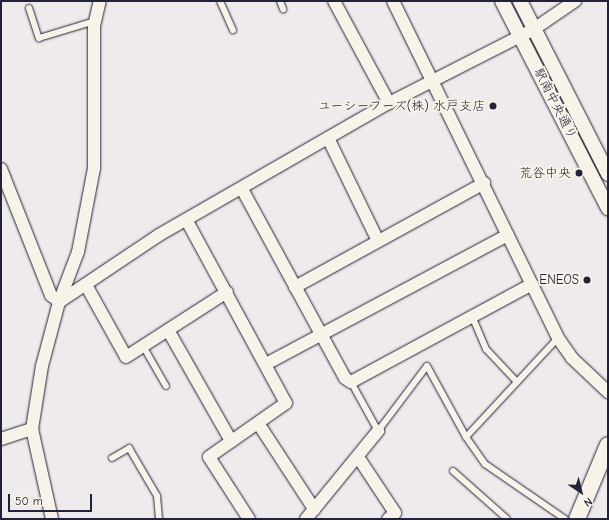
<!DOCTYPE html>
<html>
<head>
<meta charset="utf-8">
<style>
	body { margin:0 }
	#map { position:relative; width:609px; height:520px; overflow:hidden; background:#efeaeb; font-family:"Comic Neue","Klee One",sans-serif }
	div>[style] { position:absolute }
	.roads { filter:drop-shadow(0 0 1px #22223b) drop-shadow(0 0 1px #22223b) }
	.service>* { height:6px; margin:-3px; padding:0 3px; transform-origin:3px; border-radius:3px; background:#f7f3e8 }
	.minor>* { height:12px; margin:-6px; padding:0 6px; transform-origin:6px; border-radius:6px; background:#f7f3e8 }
	.tertiary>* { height:14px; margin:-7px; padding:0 7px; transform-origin:7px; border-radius:7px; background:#f7f3e8 }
	.secondary>* { height:16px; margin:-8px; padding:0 8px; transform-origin:8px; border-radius:8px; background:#f7f3e8 }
	.dots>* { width:11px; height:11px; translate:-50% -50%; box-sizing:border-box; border:2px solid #f7f3e8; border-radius:50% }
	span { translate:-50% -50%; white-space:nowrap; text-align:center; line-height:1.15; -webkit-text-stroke:4px #f7f3e8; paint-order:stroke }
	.street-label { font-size:13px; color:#22223b }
	.poi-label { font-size:13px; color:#22223b }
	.right { translate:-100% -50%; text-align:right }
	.frame { position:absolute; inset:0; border:2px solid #22223b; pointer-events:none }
	.north { position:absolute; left:561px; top:472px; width:40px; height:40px; -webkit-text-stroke:3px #f7f3e8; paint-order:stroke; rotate:145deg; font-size:11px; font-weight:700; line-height:16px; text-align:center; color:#22223b }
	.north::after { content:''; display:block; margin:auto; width:14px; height:18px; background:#22223b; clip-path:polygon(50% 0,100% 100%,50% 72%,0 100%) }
	.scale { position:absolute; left:8px; top:494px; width:84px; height:18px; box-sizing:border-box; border:2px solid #22223b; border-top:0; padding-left:5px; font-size:12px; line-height:14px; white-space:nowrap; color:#22223b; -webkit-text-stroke:3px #f7f3e8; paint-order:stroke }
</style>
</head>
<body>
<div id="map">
	<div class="roads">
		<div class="service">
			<div style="left:220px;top:1px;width:32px;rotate:66deg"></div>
			<div style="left:280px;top:1px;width:9px;rotate:69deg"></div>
			<div style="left:29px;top:8px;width:32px;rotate:72deg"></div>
			<div style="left:39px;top:38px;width:59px;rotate:-16.9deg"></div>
			<div style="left:472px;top:316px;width:36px;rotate:67deg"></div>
			<div style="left:486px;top:349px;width:45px;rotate:46.8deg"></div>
			<div style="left:143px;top:346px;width:46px;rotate:60.1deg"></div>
			<div style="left:351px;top:382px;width:56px;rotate:61.1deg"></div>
			<div style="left:378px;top:431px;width:81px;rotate:-53deg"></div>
			<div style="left:427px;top:366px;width:81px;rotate:61.2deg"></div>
			<div style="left:466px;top:437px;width:135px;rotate:-47.1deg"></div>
			<div style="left:466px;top:437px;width:33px;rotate:55deg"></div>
			<div style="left:485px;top:464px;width:97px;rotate:34.5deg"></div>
			<div style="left:112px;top:458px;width:20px;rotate:-30deg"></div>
			<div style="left:129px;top:448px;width:56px;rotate:59.7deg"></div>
			<div style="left:157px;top:496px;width:23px;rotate:85deg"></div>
			<div style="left:453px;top:471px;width:72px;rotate:41.6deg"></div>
		</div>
		<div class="minor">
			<div style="left:334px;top:1px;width:116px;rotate:61.7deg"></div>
			<div style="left:393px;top:1px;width:375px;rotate:63.9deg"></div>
			<div style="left:558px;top:338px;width:24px;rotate:55deg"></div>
			<div style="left:572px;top:358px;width:50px;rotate:43.4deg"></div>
			<div style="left:328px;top:138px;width:114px;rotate:64.1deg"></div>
			<div style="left:1px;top:169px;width:136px;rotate:68.4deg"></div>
			<div style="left:51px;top:295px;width:11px;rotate:41deg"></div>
			<div style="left:59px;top:302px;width:120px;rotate:-33.8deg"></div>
			<div style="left:159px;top:235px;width:265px;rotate:-29.9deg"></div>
			<div style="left:389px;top:103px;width:163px;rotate:-27deg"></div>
			<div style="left:534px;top:29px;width:50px;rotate:-34.3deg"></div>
			<div style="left:242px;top:189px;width:215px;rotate:61.4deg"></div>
			<div style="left:345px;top:378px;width:7px;rotate:34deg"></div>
			<div style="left:351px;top:382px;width:206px;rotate:-28.4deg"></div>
			<div style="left:187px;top:221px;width:207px;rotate:61.5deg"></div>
			<div style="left:286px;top:403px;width:94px;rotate:145deg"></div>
			<div style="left:209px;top:457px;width:74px;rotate:57.2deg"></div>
			<div style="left:86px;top:285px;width:82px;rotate:60.9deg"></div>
			<div style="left:126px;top:357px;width:120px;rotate:-32.8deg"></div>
			<div style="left:295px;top:287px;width:216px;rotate:-28.8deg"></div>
			<div style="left:168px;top:330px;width:128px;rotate:60.4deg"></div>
			<div style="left:266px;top:364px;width:274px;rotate:-28.1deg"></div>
			<div style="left:258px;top:423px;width:103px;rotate:56.9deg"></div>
			<div style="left:1px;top:439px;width:33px;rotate:-18deg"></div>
			<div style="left:358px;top:457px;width:67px;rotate:56.5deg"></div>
			<div style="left:395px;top:513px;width:9px;rotate:139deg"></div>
			<div style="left:52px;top:519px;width:92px;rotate:-102.5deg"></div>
			<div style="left:32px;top:429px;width:64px;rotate:-81deg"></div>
			<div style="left:42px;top:366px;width:66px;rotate:-75.1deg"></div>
			<div style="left:59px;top:302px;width:53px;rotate:-69.2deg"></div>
			<div style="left:78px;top:252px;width:86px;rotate:-79.2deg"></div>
			<div style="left:94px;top:168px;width:142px;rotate:-90deg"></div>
			<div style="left:94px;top:26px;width:26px;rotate:-77deg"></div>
			<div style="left:306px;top:519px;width:114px;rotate:-50.7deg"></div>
		</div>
		<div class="tertiary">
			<div style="left:502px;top:1px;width:233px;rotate:62.9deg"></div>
			<div style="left:520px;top:1px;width:194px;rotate:63deg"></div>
		</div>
		<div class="secondary">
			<div style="left:577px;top:519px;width:80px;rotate:-67.3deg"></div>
		</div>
	</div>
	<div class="dots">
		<div style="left:493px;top:106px;background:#22223b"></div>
		<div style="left:579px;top:173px;background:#22223b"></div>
		<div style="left:587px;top:280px;background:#22223b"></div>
	</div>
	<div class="street-label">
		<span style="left:555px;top:104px;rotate:63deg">駅南中央通り</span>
	</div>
	<div class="poi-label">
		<span class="right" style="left:485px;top:106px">ユーシーフーズ(株) 水戸支店</span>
		<span class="right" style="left:571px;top:173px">荒谷中央</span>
		<span class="right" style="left:579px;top:280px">ENEOS</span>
	</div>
	<div class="frame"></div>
	<div class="north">N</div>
	<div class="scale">50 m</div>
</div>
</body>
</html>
